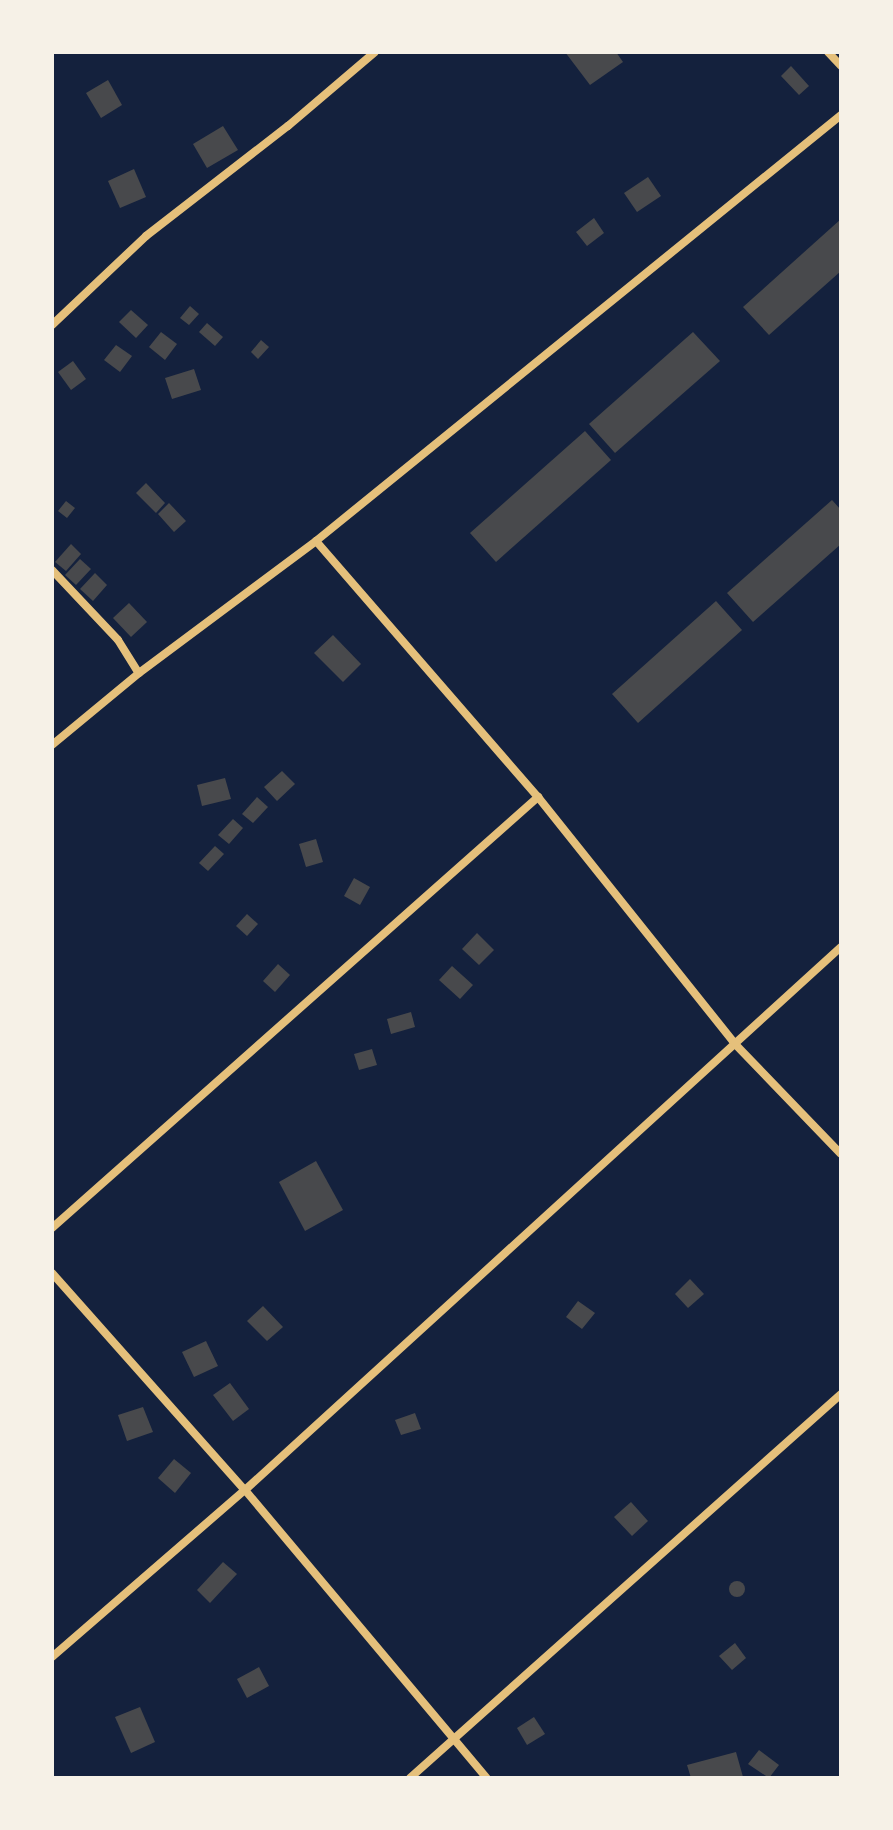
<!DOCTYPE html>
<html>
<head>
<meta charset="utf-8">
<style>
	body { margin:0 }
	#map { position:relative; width:893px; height:1830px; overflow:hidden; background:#14213d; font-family:"Source Sans 3",sans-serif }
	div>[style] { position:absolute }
	.building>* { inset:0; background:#48494c }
	.round { border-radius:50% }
	.minor>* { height:8px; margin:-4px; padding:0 4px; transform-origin:4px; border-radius:4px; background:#e5c07b }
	span { translate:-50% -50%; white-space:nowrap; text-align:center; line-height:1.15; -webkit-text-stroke:7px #f6f1e7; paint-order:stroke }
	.frame { position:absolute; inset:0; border:54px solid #f6f1e7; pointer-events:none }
</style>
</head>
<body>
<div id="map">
	<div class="building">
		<div style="clip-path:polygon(565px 52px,616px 52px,623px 62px,590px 85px)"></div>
		<div style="clip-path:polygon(791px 66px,809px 86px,799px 95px,781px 76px)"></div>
		<div style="clip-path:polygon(108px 80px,122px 105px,101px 118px,86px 93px)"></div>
		<div style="clip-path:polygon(223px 126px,238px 150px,207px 168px,193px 144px)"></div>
		<div style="clip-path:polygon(134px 169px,146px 197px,120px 208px,108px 181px)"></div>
		<div style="clip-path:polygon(648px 177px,661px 196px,637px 212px,624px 193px)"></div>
		<div style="clip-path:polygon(594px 218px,604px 233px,587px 246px,576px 232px)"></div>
		<div style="clip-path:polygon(841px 219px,841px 271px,769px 335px,743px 307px)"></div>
		<div style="clip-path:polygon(190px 306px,199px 314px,189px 325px,180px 318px)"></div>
		<div style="clip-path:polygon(131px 310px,148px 325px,136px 338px,119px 322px)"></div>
		<div style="clip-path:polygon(207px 323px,223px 337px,215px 346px,199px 332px)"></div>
		<div style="clip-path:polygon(161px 332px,177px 344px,165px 360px,149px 347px)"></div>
		<div style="clip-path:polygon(693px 332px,720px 361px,615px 453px,589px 424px)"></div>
		<div style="clip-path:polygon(261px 340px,269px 347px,258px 359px,251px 352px)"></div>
		<div style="clip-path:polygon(116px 345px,132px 356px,120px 372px,104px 360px)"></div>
		<div style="clip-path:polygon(73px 361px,86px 379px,71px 390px,58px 372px)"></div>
		<div style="clip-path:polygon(194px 369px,201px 390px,172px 399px,165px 378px)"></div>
		<div style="clip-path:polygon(585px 431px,611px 460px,496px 562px,470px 533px)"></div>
		<div style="clip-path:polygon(146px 483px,165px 503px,156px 513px,136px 493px)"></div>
		<div style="clip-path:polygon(832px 500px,841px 510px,841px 544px,753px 622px,727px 593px)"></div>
		<div style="clip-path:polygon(66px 501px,75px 508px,67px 518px,58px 511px)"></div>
		<div style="clip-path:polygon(169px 503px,186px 521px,174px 532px,158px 514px)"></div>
		<div style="clip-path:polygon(71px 544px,81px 554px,66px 571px,55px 562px)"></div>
		<div style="clip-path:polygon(80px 559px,91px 569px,76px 585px,65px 575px)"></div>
		<div style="clip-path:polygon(95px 573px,107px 585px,93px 601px,80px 589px)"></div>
		<div style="clip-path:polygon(716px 601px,742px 630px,638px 723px,612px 694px)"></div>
		<div style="clip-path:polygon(129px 603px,147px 622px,131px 637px,113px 618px)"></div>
		<div style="clip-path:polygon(333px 635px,361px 664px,343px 682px,314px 653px)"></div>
		<div style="clip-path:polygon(282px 771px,295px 784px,277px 801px,264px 787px)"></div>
		<div style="clip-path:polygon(225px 778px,231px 799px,202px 806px,197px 785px)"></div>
		<div style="clip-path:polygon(257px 797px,268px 807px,253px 823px,242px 814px)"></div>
		<div style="clip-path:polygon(233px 819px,243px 828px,229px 844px,218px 835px)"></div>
		<div style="clip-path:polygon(316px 839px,323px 862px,306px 867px,299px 844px)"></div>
		<div style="clip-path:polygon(215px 846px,224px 854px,208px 871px,199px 863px)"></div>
		<div style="clip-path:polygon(354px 878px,370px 887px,360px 905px,344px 896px)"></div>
		<div style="clip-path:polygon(247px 914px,258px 924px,247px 936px,236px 926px)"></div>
		<div style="clip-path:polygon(477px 933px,494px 950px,479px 965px,462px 949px)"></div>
		<div style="clip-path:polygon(278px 964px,290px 975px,275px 992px,263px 981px)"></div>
		<div style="clip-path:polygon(452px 966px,473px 985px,460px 999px,439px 980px)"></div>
		<div style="clip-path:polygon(411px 1012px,415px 1027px,391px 1034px,387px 1019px)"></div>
		<div style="clip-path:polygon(372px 1049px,377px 1065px,359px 1070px,354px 1054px)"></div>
		<div style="clip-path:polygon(316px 1161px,343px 1210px,305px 1231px,279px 1182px)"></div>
		<div style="clip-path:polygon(690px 1279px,704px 1294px,688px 1308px,675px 1294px)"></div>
		<div style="clip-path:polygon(578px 1301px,595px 1313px,582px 1329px,566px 1317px)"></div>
		<div style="clip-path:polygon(263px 1306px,283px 1327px,267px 1341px,247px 1321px)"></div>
		<div style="clip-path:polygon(206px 1341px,218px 1366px,194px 1377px,182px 1352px)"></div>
		<div style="clip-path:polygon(230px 1383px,249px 1409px,233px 1421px,213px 1395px)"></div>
		<div style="clip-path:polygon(143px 1407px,153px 1432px,127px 1441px,118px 1415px)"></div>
		<div style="clip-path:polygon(415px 1413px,421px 1429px,401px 1435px,395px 1420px)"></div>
		<div style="clip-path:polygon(174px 1459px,191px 1473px,175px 1493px,158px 1478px)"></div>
		<div style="clip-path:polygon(631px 1502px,648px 1521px,632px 1536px,614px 1517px)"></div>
		<div style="clip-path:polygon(223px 1562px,237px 1574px,210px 1603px,197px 1590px)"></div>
		<div class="round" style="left:729px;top:1581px;width:16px;height:16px"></div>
		<div style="clip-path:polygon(735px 1643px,746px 1658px,732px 1670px,719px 1656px)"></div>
		<div style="clip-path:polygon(259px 1667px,269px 1686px,247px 1698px,237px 1679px)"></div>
		<div style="clip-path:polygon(140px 1707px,155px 1742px,131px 1753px,115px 1717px)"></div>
		<div style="clip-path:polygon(534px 1717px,545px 1734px,527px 1745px,517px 1728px)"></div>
		<div style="clip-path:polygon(759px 1750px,779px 1765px,769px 1778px,748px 1764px)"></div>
		<div style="clip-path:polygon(736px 1752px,743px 1777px,691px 1778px,687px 1765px)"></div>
	</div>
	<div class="minor">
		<div style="left:828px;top:52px;width:19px;rotate:47deg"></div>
		<div style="left:52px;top:325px;width:129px;rotate:-43.4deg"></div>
		<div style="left:146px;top:236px;width:180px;rotate:-37.8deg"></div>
		<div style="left:288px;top:126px;width:114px;rotate:-40.4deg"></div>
		<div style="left:316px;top:541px;width:339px;rotate:49.1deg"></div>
		<div style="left:538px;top:797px;width:317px;rotate:51.4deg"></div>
		<div style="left:736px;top:1045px;width:151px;rotate:46.1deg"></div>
		<div style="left:52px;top:570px;width:96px;rotate:46.7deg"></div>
		<div style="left:118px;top:640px;width:39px;rotate:58deg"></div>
		<div style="left:52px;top:745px;width:113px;rotate:-39.6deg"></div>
		<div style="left:139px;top:673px;width:221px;rotate:-36.7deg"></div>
		<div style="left:316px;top:541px;width:676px;rotate:-39.06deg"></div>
		<div style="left:52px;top:1228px;width:650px;rotate:-41.57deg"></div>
		<div style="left:52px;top:1273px;width:290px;rotate:48.4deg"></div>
		<div style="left:245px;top:1490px;width:376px;rotate:50deg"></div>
		<div style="left:52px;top:1657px;width:255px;rotate:-40.9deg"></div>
		<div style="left:245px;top:1490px;width:806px;rotate:-42.34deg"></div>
		<div style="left:410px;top:1778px;width:577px;rotate:-41.7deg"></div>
	</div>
	<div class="frame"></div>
</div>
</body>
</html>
